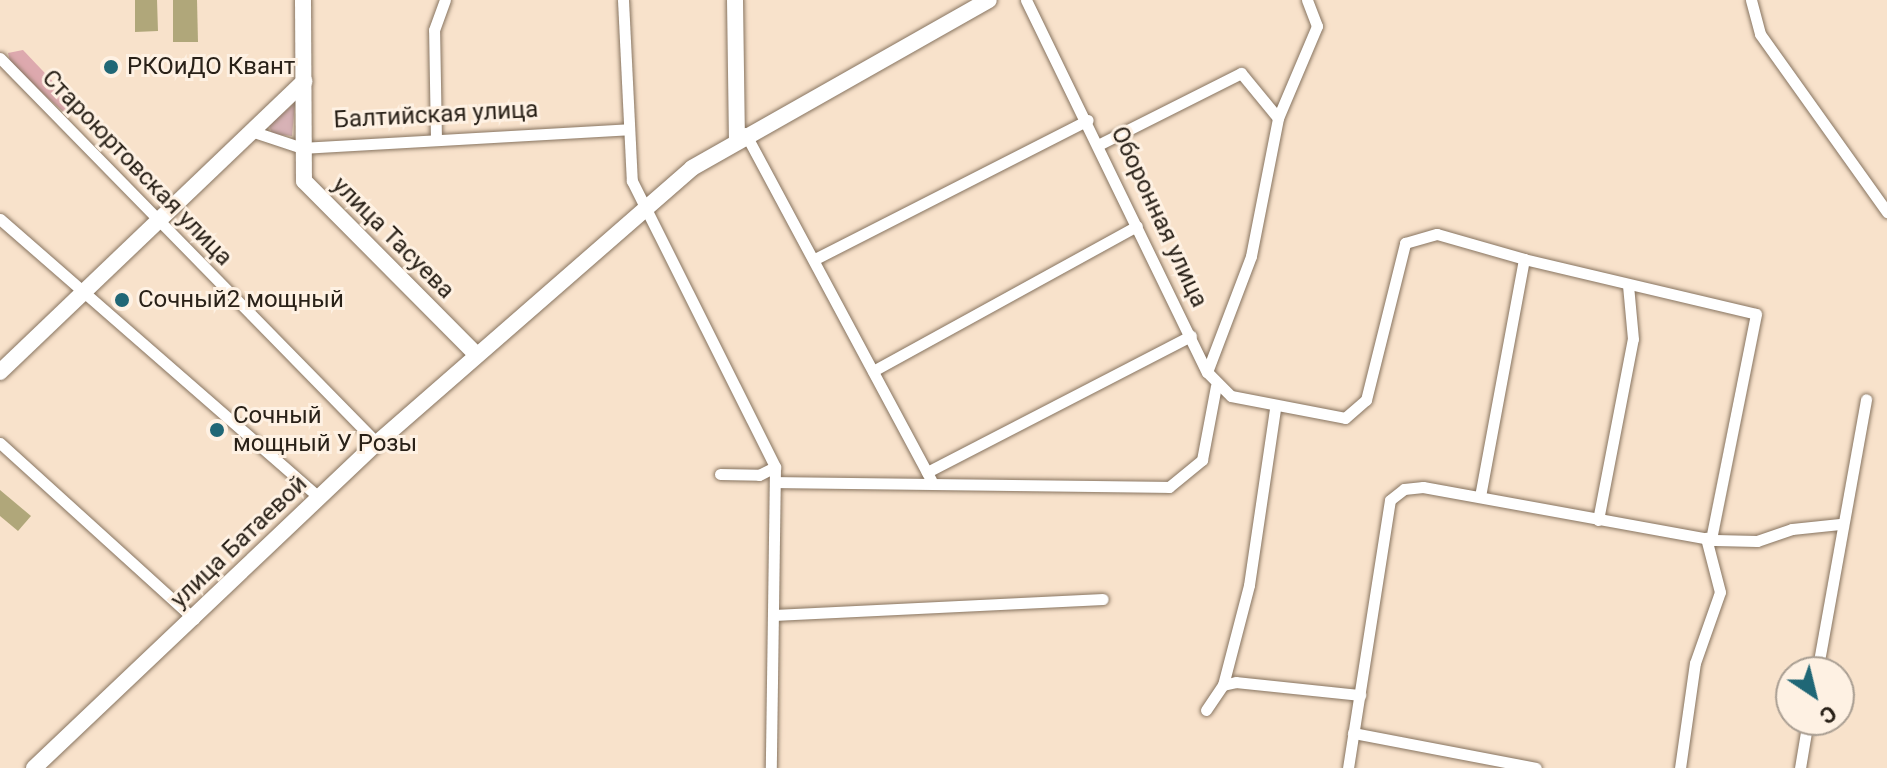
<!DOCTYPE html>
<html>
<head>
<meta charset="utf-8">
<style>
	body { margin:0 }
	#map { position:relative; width:1887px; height:768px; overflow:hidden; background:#f8e2cb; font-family:Roboto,sans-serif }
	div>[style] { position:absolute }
	.green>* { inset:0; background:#d7b2b6 }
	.forest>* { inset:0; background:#dda9ae }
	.building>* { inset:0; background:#b0a77a }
	.roads { filter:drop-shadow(0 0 2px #877460) drop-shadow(0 0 2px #877460) }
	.street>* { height:11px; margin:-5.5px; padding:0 5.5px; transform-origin:5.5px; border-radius:5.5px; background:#fff }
	.secondary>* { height:16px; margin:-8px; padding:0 8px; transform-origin:8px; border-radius:8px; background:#fff }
	.dots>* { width:22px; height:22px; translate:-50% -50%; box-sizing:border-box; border:4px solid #fef1e3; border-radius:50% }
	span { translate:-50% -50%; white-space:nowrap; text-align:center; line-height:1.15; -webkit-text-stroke:6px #fef1e3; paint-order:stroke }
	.poi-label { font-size:24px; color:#292118 }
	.left { translate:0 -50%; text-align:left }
	.street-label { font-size:24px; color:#292118 }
	.north { position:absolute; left:1775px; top:656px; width:80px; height:80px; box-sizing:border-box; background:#fef1e3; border:2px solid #a99e92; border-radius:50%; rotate:145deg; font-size:22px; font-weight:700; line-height:32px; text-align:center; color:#292118 }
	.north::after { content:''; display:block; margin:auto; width:28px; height:36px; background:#206776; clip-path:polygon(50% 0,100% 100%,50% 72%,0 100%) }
</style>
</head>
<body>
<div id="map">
	<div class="green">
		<div style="clip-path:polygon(295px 103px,292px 136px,272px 134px,269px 125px)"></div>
	</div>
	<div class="forest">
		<div style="clip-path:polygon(23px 50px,78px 108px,79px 115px,67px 115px,11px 65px,8px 53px)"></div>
	</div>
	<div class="building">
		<div style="clip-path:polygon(135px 0,157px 0,158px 31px,135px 32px)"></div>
		<div style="clip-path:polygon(173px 0,197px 0,198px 42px,173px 42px)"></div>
		<div style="clip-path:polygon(0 490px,31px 516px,18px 531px,0 516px)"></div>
	</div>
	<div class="roads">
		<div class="street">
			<div style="left:623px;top:0;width:181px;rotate:87.2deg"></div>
			<div style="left:632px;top:181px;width:320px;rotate:63.4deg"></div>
			<div style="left:775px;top:467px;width:301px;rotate:90.8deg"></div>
			<div style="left:1026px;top:0;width:414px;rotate:64.1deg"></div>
			<div style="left:1207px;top:372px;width:34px;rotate:45deg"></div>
			<div style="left:1231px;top:396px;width:116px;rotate:10.9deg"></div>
			<div style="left:1345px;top:418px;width:28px;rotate:-41deg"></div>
			<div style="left:1366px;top:400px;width:162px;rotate:-76deg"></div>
			<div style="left:1405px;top:243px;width:33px;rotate:-16deg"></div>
			<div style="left:1437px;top:234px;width:91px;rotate:16deg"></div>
			<div style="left:1524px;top:259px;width:242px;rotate:100.5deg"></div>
			<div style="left:1751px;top:0;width:35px;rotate:75deg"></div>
			<div style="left:1760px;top:34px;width:219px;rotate:54.5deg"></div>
			<div style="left:0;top:58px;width:539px;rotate:45.6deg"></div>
			<div style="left:251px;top:131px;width:54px;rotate:18.4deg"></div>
			<div style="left:302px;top:148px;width:326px;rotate:-3.3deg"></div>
			<div style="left:745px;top:133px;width:394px;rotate:61.8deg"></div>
			<div style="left:436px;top:140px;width:110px;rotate:-91deg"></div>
			<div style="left:434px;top:30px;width:32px;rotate:-70deg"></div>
			<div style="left:1100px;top:144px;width:158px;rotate:-26.7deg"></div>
			<div style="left:1241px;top:73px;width:58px;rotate:50.6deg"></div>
			<div style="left:0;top:219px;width:423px;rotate:41.1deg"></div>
			<div style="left:815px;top:259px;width:306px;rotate:-27deg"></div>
			<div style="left:1524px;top:259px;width:238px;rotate:13.3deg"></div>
			<div style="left:1756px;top:314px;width:229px;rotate:101.3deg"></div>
			<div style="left:873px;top:371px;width:301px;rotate:-28.8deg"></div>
			<div style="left:1207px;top:372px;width:124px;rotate:-69.2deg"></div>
			<div style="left:1251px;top:256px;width:141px;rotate:-78.9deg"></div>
			<div style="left:1278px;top:118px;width:100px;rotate:-67deg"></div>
			<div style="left:1317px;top:26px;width:28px;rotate:-111deg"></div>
			<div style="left:0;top:443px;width:262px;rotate:42.2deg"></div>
			<div style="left:927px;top:472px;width:297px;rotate:-27.3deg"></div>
			<div style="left:720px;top:474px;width:39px;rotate:1deg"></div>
			<div style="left:759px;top:475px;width:18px;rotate:-27deg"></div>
			<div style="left:775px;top:482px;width:394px;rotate:0.7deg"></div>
			<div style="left:1169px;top:487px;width:43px;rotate:-39.3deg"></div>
			<div style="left:1202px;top:460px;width:75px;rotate:-79.3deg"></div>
			<div style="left:1598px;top:520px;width:184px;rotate:-79.1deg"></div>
			<div style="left:1633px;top:339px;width:54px;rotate:-95.3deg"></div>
			<div style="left:774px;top:615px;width:329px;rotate:-2.8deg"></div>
			<div style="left:1817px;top:672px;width:277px;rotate:-79.8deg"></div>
			<div style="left:1223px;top:685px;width:103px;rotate:-75.4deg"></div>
			<div style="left:1249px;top:585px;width:178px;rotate:-81.6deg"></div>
			<div style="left:1206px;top:710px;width:30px;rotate:-56deg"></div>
			<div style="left:1223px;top:685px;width:13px;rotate:-13deg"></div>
			<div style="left:1236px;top:682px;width:125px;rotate:6deg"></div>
			<div style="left:1353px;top:733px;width:186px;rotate:10.8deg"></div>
			<div style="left:1348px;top:768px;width:271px;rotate:-81.1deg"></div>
			<div style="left:1390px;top:500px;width:18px;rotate:-38deg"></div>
			<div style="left:1404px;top:489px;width:19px;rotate:-6deg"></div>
			<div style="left:1423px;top:487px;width:297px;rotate:10.3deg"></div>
			<div style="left:1715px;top:540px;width:42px;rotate:1.4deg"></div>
			<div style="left:1757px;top:541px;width:37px;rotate:-19deg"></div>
			<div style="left:1792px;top:529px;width:48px;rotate:-5.9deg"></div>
			<div style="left:1680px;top:768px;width:106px;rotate:-81.9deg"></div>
			<div style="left:1695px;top:663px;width:75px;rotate:-70.6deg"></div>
			<div style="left:1720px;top:592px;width:56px;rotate:-104.5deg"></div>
			<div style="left:1800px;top:768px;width:49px;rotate:-80.5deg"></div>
		</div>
		<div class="secondary">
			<div style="left:303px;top:0;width:181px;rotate:89.7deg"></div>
			<div style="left:304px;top:181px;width:245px;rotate:45.2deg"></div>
			<div style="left:735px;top:0;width:138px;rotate:89.2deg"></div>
			<div style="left:0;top:372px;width:421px;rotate:-43.7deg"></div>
			<div style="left:34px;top:768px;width:473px;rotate:-43.5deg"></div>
			<div style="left:377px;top:443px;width:418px;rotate:-41.1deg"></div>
			<div style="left:692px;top:168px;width:341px;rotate:-29.5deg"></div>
		</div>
	</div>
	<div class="dots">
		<div style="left:111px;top:67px;background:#206776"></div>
		<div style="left:122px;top:300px;background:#206776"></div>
		<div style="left:217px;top:430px;background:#206776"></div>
	</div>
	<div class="poi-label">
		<span class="left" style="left:127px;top:67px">РКОиДО Квант</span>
		<span class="left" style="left:138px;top:300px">Сочный2 мощный</span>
		<span class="left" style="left:233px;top:430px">Сочный<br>мощный У Розы</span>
	</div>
	<div class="street-label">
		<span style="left:436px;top:115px;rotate:-3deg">Балтийская улица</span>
		<span style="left:137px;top:168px;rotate:46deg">Староюртовская улица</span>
		<span style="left:1159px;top:217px;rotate:65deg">Оборонная улица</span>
		<span style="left:393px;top:238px;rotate:45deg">улица Тасуева</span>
		<span style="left:239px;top:542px;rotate:-44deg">улица Батаевой</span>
	</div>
	<div class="north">С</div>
</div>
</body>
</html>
